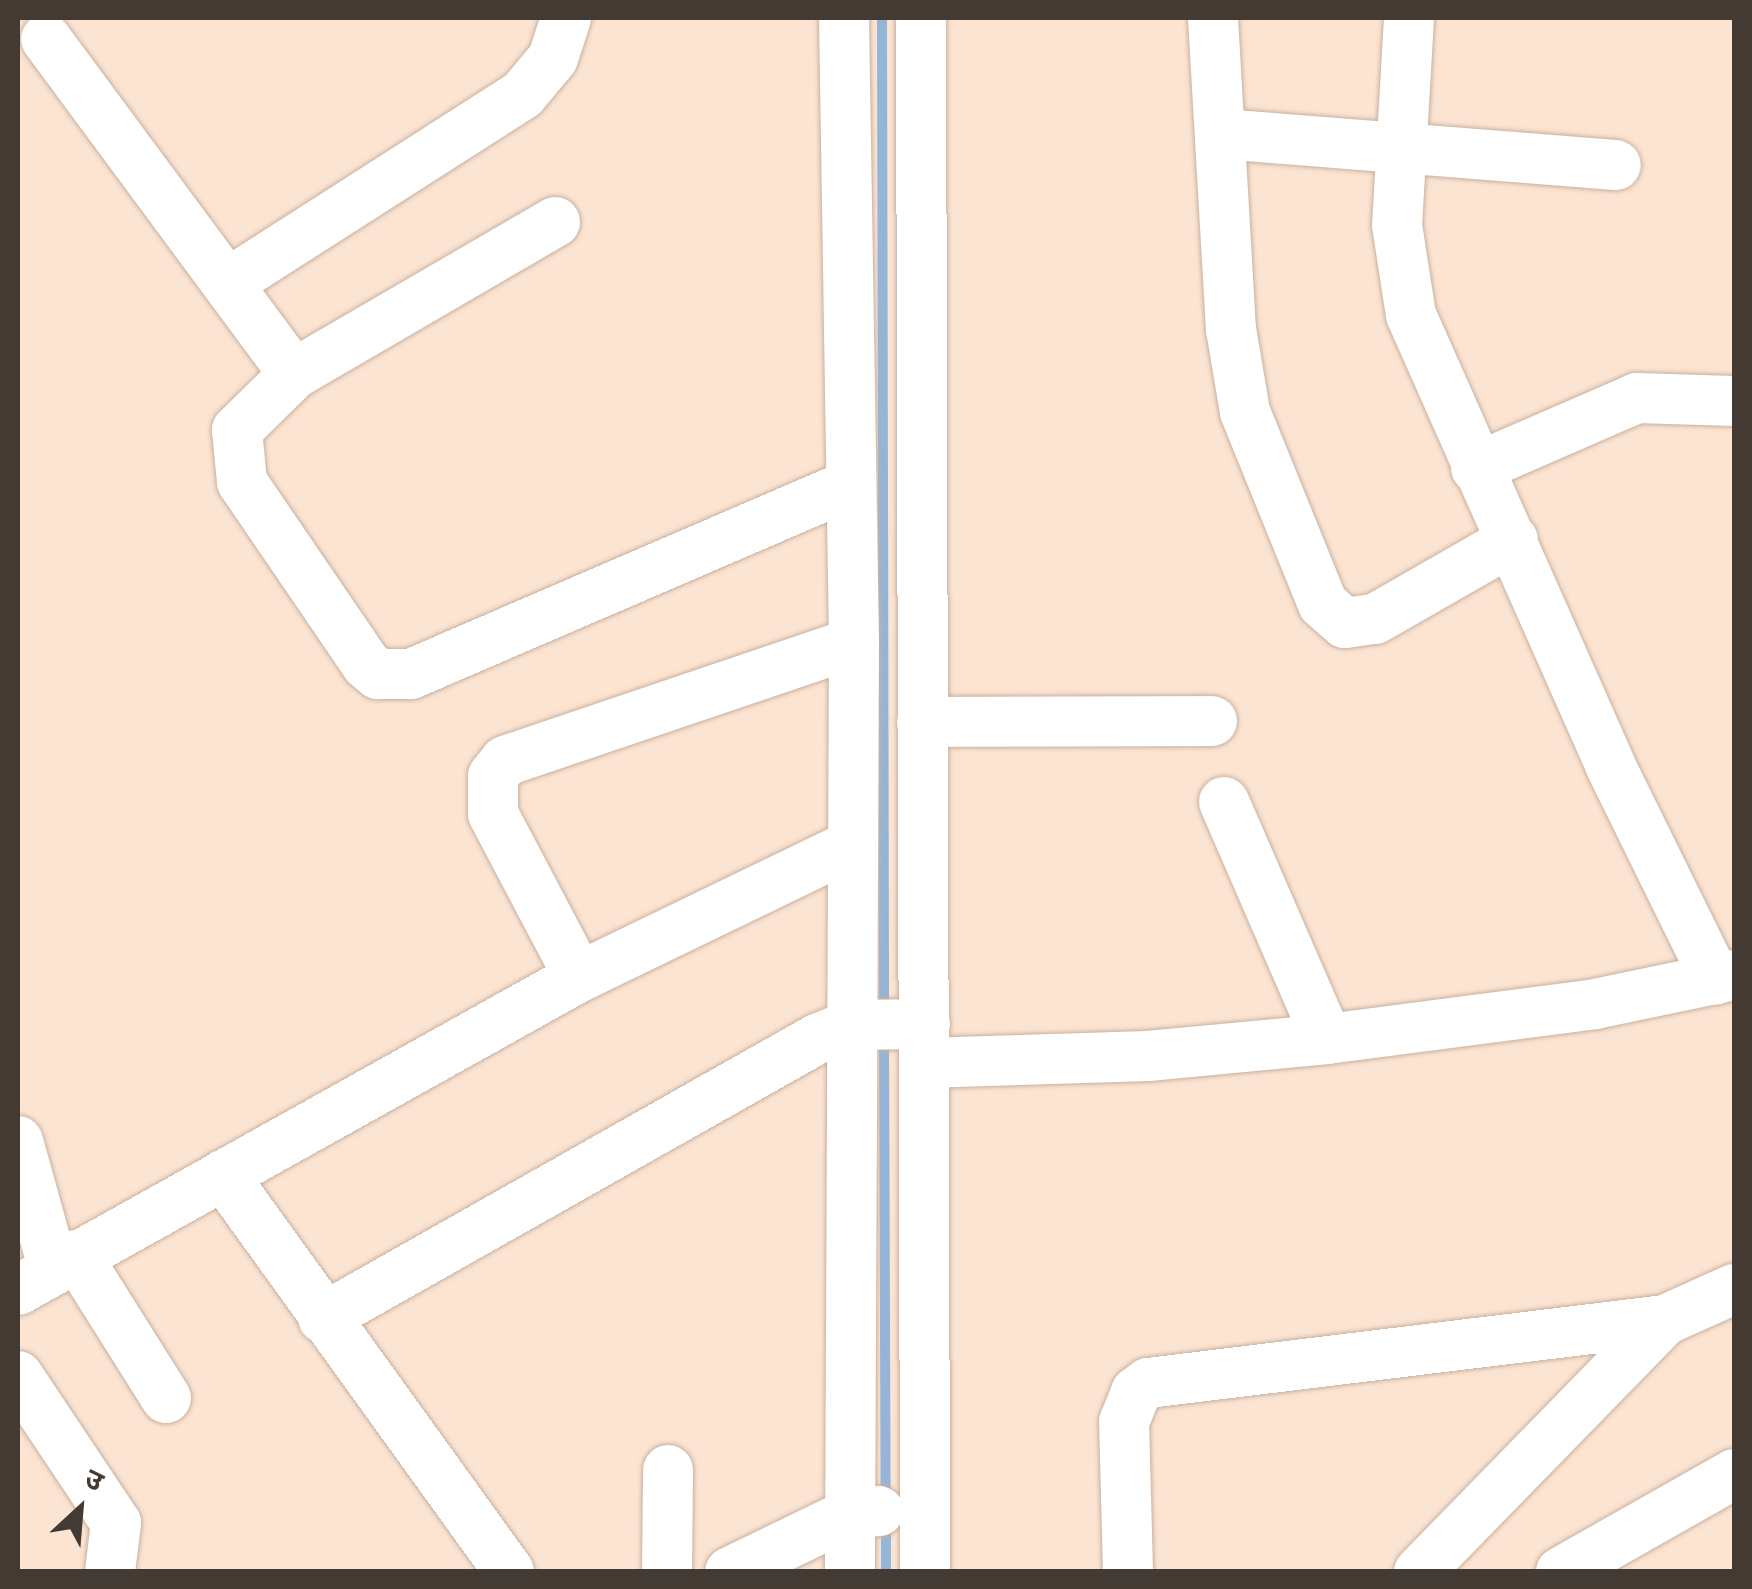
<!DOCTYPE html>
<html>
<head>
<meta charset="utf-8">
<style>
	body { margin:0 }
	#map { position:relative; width:1752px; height:1589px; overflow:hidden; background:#fce4d2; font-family:Overpass,"Noto Sans Devanagari",sans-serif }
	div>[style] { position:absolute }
	.stream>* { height:10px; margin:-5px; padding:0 5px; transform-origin:5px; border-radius:5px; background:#95b5d8 }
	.roads { filter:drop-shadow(0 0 2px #c8b1a0) drop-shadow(0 0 2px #c8b1a0) }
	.minor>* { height:50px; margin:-25px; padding:0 25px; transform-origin:25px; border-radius:25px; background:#fff }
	span { translate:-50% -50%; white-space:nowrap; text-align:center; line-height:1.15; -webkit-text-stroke:9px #fff; paint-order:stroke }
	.frame { position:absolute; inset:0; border:20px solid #433a33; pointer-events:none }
	.north { position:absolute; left:30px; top:1459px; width:100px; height:100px; -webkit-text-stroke:8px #fff; paint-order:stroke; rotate:26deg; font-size:28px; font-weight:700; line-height:40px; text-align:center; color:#433a33 }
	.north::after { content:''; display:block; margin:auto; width:35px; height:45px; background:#433a33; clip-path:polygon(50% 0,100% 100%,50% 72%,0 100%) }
</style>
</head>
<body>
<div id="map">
	<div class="stream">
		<div style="left:882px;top:18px;width:993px;rotate:89.88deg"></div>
		<div style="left:884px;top:1038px;width:463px;rotate:89.8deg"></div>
		<div style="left:886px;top:1523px;width:49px;rotate:90deg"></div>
	</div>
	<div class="roads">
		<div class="minor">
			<div style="left:844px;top:18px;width:625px;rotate:89.08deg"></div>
			<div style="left:854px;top:643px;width:929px;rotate:90.25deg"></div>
			<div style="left:921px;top:18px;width:1554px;rotate:89.85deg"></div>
			<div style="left:1213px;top:18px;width:312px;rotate:86.7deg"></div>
			<div style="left:1231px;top:329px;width:84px;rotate:80.4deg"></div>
			<div style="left:1245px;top:412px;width:207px;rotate:67.9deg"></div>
			<div style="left:1323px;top:604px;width:29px;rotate:41deg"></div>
			<div style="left:1345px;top:623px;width:30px;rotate:-8deg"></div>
			<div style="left:1375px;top:619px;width:159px;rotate:-29.8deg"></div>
			<div style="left:1409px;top:18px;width:207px;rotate:93.3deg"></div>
			<div style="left:1397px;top:225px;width:91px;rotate:81.2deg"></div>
			<div style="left:1411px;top:315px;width:494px;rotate:66.1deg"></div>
			<div style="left:1611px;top:767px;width:237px;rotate:63.8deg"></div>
			<div style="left:46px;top:39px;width:417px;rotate:53.5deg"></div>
			<div style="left:1221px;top:134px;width:396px;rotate:4.5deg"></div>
			<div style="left:555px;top:222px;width:302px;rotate:149.8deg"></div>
			<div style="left:294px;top:374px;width:80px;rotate:135.5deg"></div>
			<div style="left:237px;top:430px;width:52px;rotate:84.5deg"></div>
			<div style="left:242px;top:482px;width:220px;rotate:55.7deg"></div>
			<div style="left:366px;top:664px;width:16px;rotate:40deg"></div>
			<div style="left:378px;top:674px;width:33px"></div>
			<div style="left:411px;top:674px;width:478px;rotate:-23.3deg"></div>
			<div style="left:228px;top:283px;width:350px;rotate:-32.6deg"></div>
			<div style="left:523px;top:94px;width:47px;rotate:-50.2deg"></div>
			<div style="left:553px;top:58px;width:42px;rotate:-72deg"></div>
			<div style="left:1476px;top:468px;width:176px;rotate:-23.5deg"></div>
			<div style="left:1637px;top:398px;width:97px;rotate:1.8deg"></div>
			<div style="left:922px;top:722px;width:290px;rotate:-0.2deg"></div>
			<div style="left:1224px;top:802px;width:258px;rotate:66.5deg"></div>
			<div style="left:579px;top:977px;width:184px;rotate:-117.8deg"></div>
			<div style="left:493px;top:814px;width:38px;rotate:-90deg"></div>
			<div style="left:493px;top:776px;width:19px;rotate:-51deg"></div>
			<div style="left:505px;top:761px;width:368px;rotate:-18.7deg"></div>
			<div style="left:924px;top:1063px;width:224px;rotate:-1.8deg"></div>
			<div style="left:1148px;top:1056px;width:180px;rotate:-5.4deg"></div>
			<div style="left:1327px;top:1039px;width:270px;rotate:-7.4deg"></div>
			<div style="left:1595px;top:1004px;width:142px;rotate:-11.8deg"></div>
			<div style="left:18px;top:1141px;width:131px;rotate:74.5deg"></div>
			<div style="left:223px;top:1175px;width:489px;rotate:54.2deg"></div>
			<div style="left:76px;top:1255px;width:169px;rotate:57.8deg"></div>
			<div style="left:18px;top:1290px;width:642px;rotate:-29.16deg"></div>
			<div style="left:579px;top:977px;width:303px;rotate:-25.8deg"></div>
			<div style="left:323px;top:1318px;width:567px;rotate:-29.46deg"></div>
			<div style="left:817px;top:1039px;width:37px;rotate:-22deg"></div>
			<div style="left:851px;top:1025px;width:74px;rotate:-0.8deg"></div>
			<div style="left:18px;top:1376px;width:177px;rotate:56.3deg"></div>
			<div style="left:116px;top:1523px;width:49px;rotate:97deg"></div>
			<div style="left:667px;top:1572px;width:102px;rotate:-89.4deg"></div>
			<div style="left:730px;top:1572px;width:136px;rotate:-25.8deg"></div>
			<div style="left:852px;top:1513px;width:27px;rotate:-4deg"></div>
			<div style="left:1128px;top:1572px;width:150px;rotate:-91.5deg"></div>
			<div style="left:1124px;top:1422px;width:32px;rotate:-68deg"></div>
			<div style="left:1136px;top:1392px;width:15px;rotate:-37deg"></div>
			<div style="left:1148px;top:1383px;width:521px;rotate:-6.95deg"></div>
			<div style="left:1665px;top:1320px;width:76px;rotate:-24.2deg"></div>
			<div style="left:1419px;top:1572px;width:352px;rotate:-45.7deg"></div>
			<div style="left:1561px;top:1572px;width:199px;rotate:-29.5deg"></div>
		</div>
	</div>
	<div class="frame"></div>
	<div class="north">उ</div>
</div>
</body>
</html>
